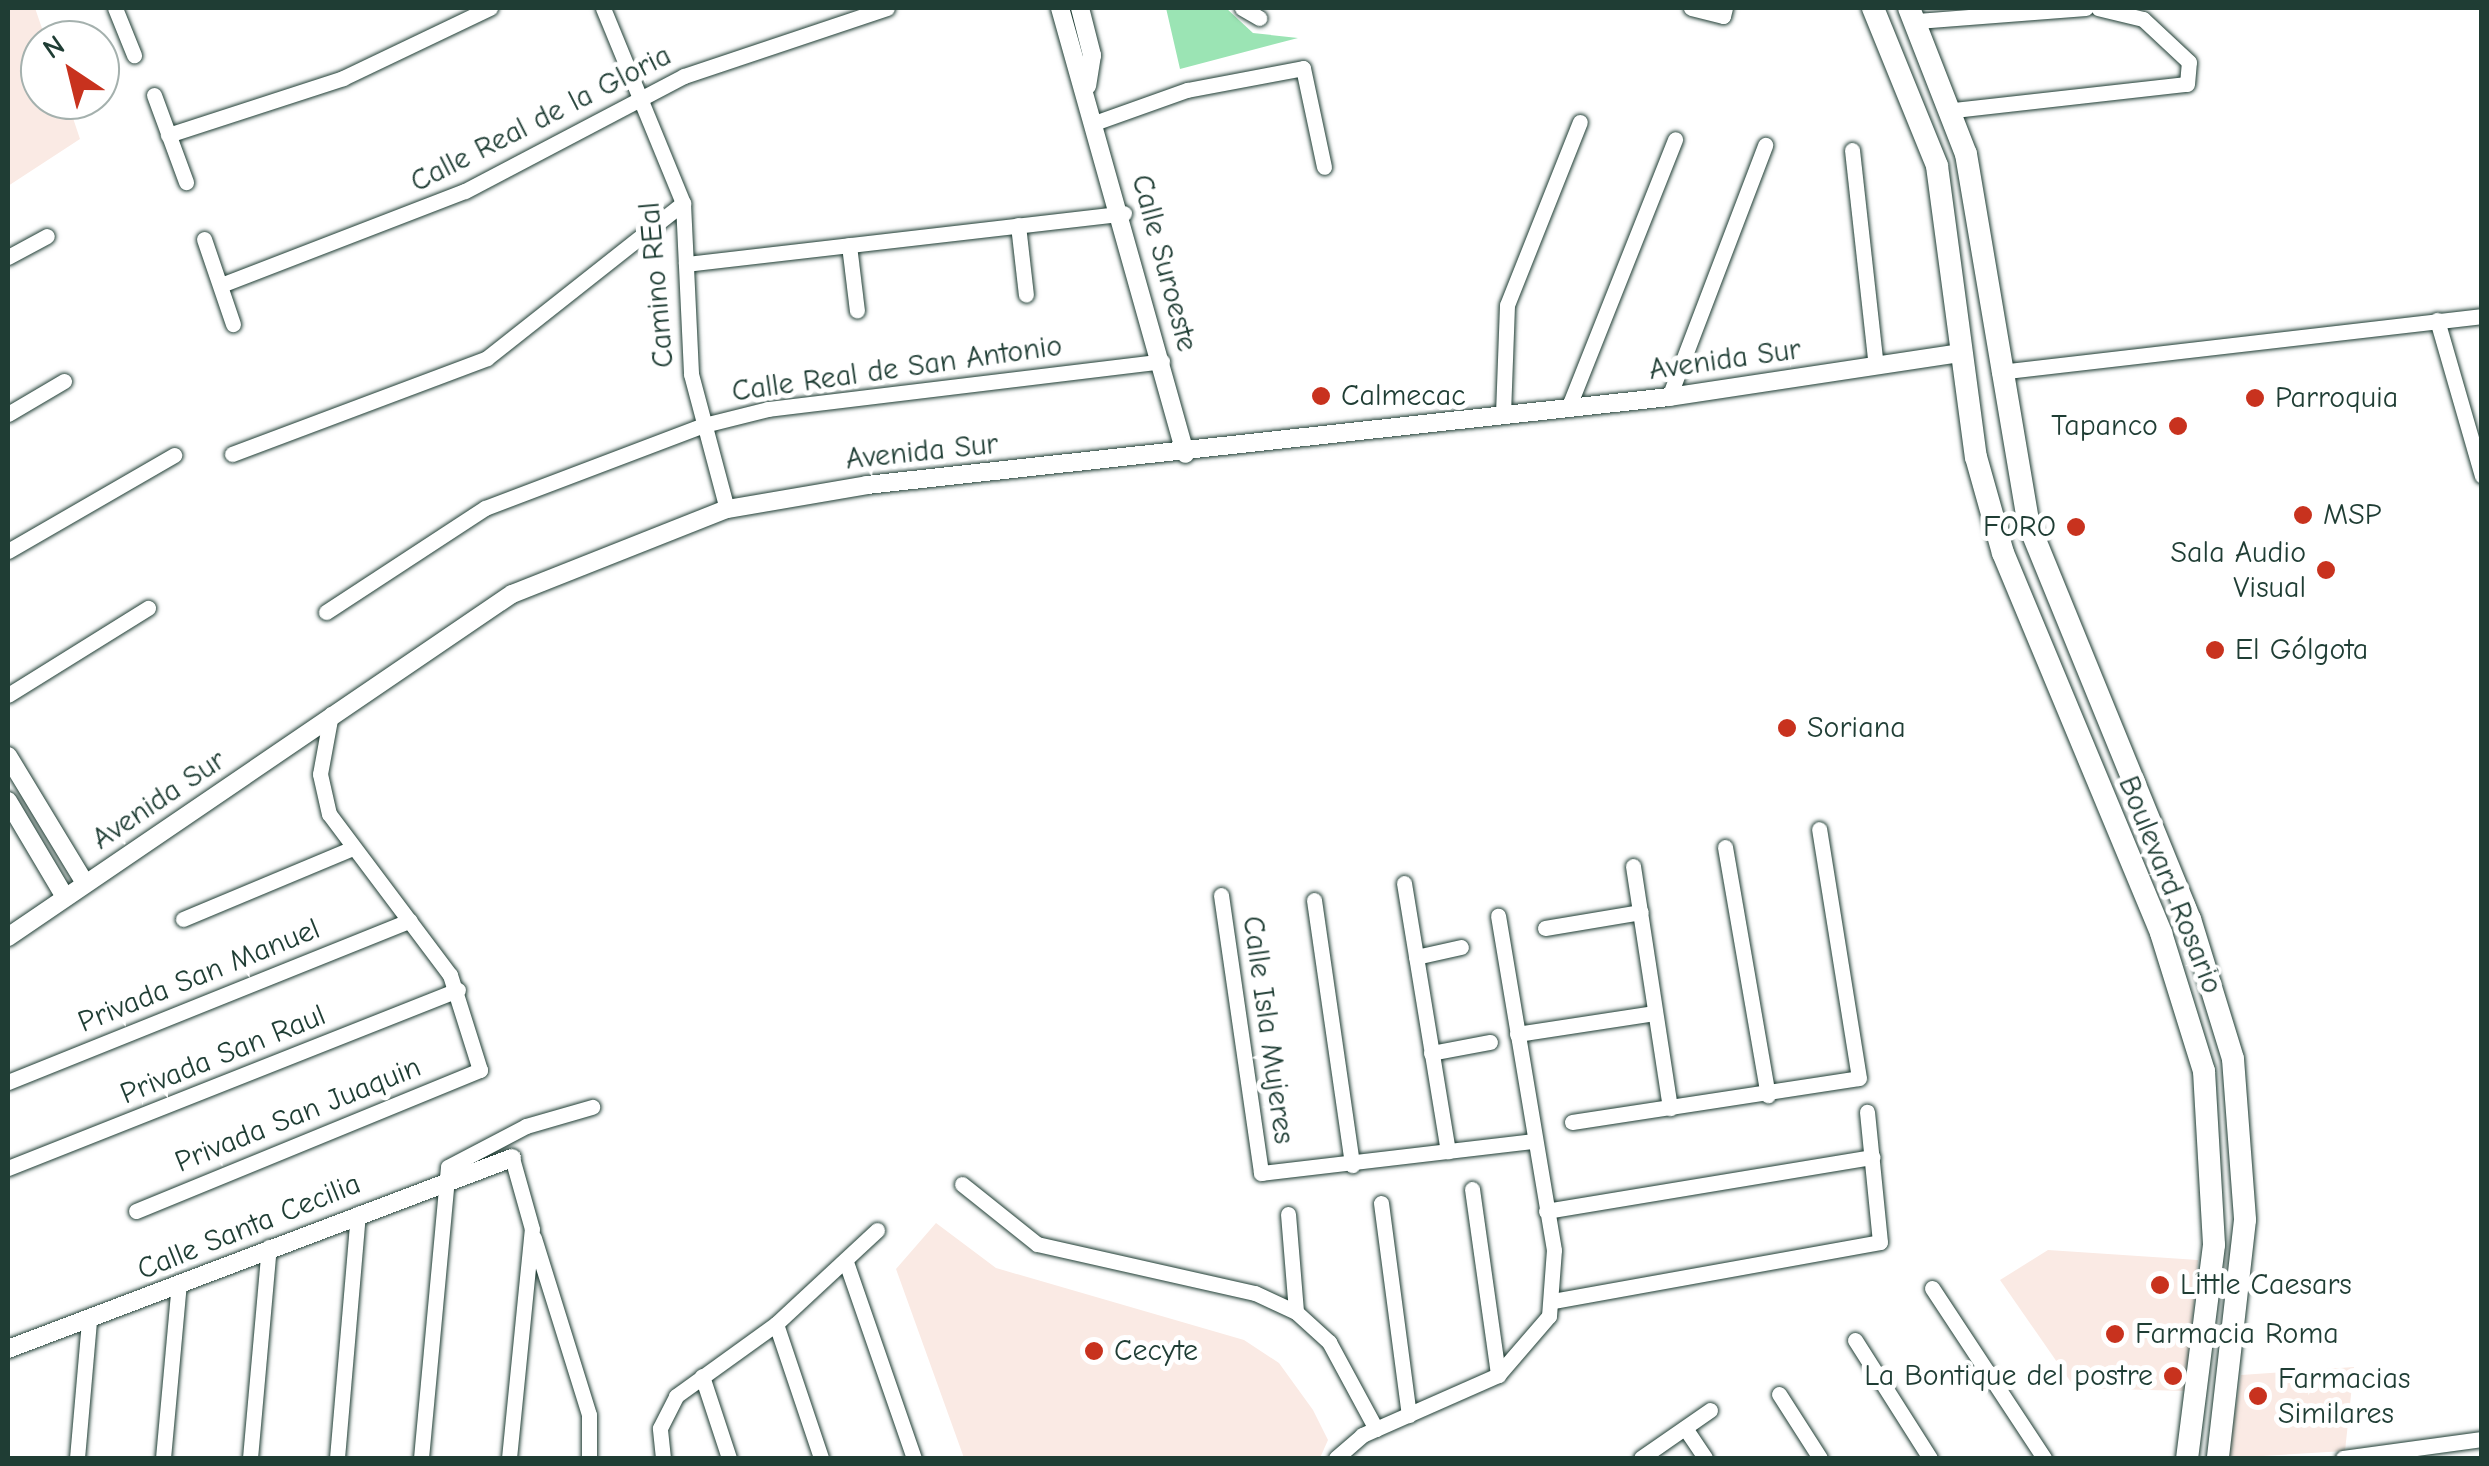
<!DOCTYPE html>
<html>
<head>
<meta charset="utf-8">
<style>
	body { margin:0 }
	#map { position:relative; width:2489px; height:1466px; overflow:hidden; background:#fff; font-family:"Comic Neue",sans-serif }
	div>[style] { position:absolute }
	.built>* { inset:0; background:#faeae4 }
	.green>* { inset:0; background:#9be4b4 }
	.roads { filter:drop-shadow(0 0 2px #1f3d34) drop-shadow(0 0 2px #1f3d34) }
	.minor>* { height:15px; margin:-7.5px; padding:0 7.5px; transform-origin:7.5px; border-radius:7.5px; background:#fff }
	.tertiary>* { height:18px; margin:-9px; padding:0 9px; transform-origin:9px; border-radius:9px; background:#fff }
	.primary>* { height:22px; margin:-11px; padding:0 11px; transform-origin:11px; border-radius:11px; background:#fff }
	.dots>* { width:28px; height:28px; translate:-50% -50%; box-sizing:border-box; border:5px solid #fff; border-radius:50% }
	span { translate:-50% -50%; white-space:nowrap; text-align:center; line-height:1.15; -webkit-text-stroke:10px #fff; paint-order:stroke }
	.street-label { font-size:30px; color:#1f3d34 }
	.poi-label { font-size:30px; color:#1f3d34 }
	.left { translate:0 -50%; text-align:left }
	.right { translate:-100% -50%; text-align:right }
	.frame { position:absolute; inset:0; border:10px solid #1f3d34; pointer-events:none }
	.north { position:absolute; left:20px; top:20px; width:100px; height:100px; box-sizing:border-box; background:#fff; border:2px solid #a5b1ae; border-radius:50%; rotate:325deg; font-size:28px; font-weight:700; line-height:40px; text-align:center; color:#1f3d34 }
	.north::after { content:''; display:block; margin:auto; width:35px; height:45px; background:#c8321e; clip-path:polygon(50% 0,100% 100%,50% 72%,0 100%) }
</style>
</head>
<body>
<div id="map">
	<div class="built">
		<div style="clip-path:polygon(8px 8px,35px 8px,46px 40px,40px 100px,67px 100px,80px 139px,8px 186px)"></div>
		<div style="clip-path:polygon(936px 1223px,996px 1268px,1244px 1340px,1279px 1363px,1313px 1410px,1328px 1440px,1320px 1458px,964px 1458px,896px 1269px)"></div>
		<div style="clip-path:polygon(2048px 1250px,2198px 1260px,2186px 1391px,2075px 1388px,2000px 1280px)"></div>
		<div style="clip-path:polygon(2354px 1367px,2345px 1451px,2228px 1458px,2241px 1375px)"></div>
	</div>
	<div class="green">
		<div style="clip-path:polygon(1166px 8px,1226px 8px,1253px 33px,1298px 38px,1180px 69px)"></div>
	</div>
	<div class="roads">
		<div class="minor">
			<div style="left:115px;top:8px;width:51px;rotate:68deg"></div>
			<div style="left:603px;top:8px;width:211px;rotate:67.7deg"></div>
			<div style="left:683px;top:203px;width:171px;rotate:87.3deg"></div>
			<div style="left:691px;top:374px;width:140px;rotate:75.1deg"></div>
			<div style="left:1242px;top:8px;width:20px;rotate:30deg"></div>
			<div style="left:1691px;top:8px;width:33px;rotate:14deg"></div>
			<div style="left:1723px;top:16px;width:8px;rotate:-76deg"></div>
			<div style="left:1917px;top:21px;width:169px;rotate:-4.4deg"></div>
			<div style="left:154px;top:95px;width:93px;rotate:69.8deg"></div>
			<div style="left:1954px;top:110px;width:234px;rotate:-6.4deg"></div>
			<div style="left:2187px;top:84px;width:22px;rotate:-85deg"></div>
			<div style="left:2189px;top:62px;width:63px;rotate:-136.9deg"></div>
			<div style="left:2143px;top:19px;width:46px;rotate:-166.3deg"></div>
			<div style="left:1097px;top:122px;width:96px;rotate:-19.6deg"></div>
			<div style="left:1187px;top:90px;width:118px;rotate:-10.7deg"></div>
			<div style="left:1303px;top:68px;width:101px;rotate:78deg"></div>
			<div style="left:168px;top:135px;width:184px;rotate:-18deg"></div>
			<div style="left:343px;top:78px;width:163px;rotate:-25.5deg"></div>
			<div style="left:1852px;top:150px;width:217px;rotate:83.7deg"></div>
			<div style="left:1018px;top:225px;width:70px;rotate:83.5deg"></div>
			<div style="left:204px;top:239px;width:90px;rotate:71.2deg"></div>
			<div style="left:849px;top:245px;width:66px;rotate:83.1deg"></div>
			<div style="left:8px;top:257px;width:44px;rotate:-28.3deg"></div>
			<div style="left:686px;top:264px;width:441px;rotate:-6.6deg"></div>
			<div style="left:221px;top:285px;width:261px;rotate:-21.1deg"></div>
			<div style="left:465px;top:191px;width:247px;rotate:-27.7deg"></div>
			<div style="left:684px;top:76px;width:214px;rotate:-18.5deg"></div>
			<div style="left:2437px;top:320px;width:162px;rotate:73.9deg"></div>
			<div style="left:1999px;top:372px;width:486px;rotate:-6.6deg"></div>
			<div style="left:1669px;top:397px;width:270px;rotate:-69.1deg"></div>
			<div style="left:1569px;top:406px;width:287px;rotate:-68.3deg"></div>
			<div style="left:8px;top:414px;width:65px;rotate:-30.5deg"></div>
			<div style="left:1503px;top:414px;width:109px;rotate:-87.9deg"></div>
			<div style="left:1507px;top:305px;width:197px;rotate:-68.3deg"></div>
			<div style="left:232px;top:454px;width:272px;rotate:-20.6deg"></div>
			<div style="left:487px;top:358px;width:250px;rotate:-38.3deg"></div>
			<div style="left:8px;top:551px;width:192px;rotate:-30deg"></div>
			<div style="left:326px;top:612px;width:190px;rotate:-33.2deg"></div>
			<div style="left:485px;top:508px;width:234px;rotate:-20.8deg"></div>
			<div style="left:704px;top:425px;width:66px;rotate:-14deg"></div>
			<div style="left:768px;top:409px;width:397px;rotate:-6.9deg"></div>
			<div style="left:8px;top:695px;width:165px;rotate:-31.9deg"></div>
			<div style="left:1725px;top:847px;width:252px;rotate:80.2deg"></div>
			<div style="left:1633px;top:866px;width:245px;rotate:81.3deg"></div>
			<div style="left:1404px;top:883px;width:272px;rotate:80.7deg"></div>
			<div style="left:1221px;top:895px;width:281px;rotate:81.8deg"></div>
			<div style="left:1261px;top:1173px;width:274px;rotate:-6.7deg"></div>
			<div style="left:1314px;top:900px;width:268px;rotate:81.8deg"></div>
			<div style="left:183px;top:919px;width:184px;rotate:-22.7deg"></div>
			<div style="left:1545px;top:928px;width:97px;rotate:-9.5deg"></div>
			<div style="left:1416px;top:957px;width:46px;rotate:-12.5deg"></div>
			<div style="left:1517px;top:1034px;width:139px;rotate:-8.7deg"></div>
			<div style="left:1431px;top:1053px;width:60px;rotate:-10.6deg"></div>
			<div style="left:8px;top:1082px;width:433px;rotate:-21.9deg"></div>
			<div style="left:1572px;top:1122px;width:290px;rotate:-8.7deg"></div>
			<div style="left:1859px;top:1078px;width:252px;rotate:-99.1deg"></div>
			<div style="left:8px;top:1168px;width:484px;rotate:-21.6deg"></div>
			<div style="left:962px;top:1184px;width:96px;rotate:38.7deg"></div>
			<div style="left:1037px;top:1244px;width:223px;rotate:12.7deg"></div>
			<div style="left:1255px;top:1293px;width:45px;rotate:24.9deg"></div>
			<div style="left:1296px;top:1312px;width:45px;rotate:42.3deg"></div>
			<div style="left:1329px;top:1342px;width:99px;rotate:61.6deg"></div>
			<div style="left:1472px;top:1189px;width:188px;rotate:82deg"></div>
			<div style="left:1381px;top:1203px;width:214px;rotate:82.5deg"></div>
			<div style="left:136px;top:1211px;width:372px;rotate:-22.3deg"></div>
			<div style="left:480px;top:1070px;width:100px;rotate:-107.5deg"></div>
			<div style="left:450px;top:975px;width:201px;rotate:-126.9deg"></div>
			<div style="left:329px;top:814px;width:41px;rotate:-102.7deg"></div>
			<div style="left:320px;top:774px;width:61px;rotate:-79.6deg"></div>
			<div style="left:1546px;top:1211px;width:331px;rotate:-9.4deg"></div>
			<div style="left:1288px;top:1214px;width:98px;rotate:85.3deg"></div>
			<div style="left:534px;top:1238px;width:185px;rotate:72.7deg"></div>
			<div style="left:589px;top:1415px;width:43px;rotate:90deg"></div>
			<div style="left:846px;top:1262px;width:207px;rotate:70.9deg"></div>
			<div style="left:1932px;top:1288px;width:204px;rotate:56.6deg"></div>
			<div style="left:1553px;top:1301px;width:332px;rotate:-10.2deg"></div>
			<div style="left:1880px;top:1242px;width:131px;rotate:-95.7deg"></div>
			<div style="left:776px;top:1324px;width:141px;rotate:71.4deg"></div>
			<div style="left:1855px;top:1340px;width:140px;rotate:57.6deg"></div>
			<div style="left:702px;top:1376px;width:86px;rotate:71.8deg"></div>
			<div style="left:1779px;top:1394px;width:76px;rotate:57.4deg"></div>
			<div style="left:1685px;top:1428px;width:36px;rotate:56deg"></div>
			<div style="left:77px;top:1458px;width:137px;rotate:-85deg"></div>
			<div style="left:163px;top:1458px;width:176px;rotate:-84.8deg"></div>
			<div style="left:250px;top:1458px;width:212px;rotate:-84.9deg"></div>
			<div style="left:337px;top:1458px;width:245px;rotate:-85.1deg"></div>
			<div style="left:421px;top:1458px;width:292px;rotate:-84.7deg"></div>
			<div style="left:448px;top:1167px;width:88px;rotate:-27.7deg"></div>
			<div style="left:526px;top:1126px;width:69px;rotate:-16.1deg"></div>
			<div style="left:509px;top:1458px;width:230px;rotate:-84.3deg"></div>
			<div style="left:532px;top:1229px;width:74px;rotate:-105.7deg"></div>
			<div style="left:663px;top:1458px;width:30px;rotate:-96deg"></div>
			<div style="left:660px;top:1428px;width:36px;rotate:-63deg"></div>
			<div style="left:676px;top:1396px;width:123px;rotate:-35.8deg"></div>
			<div style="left:776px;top:1324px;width:138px;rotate:-42.9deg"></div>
			<div style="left:1336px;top:1458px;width:35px;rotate:-41deg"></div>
			<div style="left:1362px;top:1435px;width:149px;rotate:-23.8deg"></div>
			<div style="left:1498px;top:1375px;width:78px;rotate:-49.2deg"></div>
			<div style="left:1549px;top:1316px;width:66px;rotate:-85.7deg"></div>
			<div style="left:1554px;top:1250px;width:339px;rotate:-99.5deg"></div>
			<div style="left:1641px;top:1458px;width:84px;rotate:-34.8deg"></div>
			<div style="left:2343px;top:1458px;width:140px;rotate:-7.8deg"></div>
		</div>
		<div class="tertiary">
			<div style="left:1060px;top:8px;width:463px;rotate:74.3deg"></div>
			<div style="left:1080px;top:8px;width:49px;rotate:75.7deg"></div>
			<div style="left:1092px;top:55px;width:31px;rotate:99deg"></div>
			<div style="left:8px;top:756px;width:149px;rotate:58.8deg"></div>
			<div style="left:8px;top:801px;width:112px;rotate:59.3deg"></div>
			<div style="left:8px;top:937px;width:610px;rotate:-34.24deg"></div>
			<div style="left:512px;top:594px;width:231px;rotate:-21.6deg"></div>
			<div style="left:727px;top:509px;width:142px;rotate:-9.7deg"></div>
			<div style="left:867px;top:485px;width:807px;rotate:-6.26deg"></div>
			<div style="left:1669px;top:397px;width:293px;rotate:-8.6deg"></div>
			<div style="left:8px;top:1349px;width:539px;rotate:-20.76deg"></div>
		</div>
		<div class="primary">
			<div style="left:1873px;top:8px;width:170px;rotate:67.9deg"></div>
			<div style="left:1937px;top:166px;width:294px;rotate:82.4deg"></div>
			<div style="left:1976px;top:457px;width:100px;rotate:74.3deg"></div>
			<div style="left:2003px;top:553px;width:412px;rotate:67.4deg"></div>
			<div style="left:2161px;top:933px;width:145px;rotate:72.7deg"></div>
			<div style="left:2204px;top:1071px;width:174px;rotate:86.7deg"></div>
			<div style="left:2214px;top:1245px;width:215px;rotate:97.2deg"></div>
			<div style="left:1909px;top:8px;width:157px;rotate:68.7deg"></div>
			<div style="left:1966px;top:154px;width:376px;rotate:80.4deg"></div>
			<div style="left:2029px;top:525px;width:426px;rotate:67.8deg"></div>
			<div style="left:2190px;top:919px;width:146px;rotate:72.9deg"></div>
			<div style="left:2233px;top:1059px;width:161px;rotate:85.7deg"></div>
			<div style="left:2245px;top:1220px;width:240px;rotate:96.5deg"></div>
		</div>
	</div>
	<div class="dots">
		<div style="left:1321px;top:396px;background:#c8321e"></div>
		<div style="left:2255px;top:398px;background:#c8321e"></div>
		<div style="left:2178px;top:426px;background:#c8321e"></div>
		<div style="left:2303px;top:515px;background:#c8321e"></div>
		<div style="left:2076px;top:527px;background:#c8321e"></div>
		<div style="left:2326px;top:570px;background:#c8321e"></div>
		<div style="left:2215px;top:650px;background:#c8321e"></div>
		<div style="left:1787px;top:728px;background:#c8321e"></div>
		<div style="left:2160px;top:1285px;background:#c8321e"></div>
		<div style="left:2115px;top:1334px;background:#c8321e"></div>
		<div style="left:1094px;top:1351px;background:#c8321e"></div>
		<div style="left:2173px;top:1376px;background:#c8321e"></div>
		<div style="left:2258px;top:1396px;background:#c8321e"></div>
	</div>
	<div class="street-label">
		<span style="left:541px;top:119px;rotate:-27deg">Calle Real de la Gloria</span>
		<span style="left:1164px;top:263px;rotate:75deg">Calle Suroeste</span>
		<span style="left:657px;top:285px;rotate:-95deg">Camino REal</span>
		<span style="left:1725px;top:360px;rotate:-8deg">Avenida Sur</span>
		<span style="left:897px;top:369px;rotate:-8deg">Calle Real de San Antonio</span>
		<span style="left:922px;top:452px;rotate:-6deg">Avenida Sur</span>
		<span style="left:159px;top:800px;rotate:-34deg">Avenida Sur</span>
		<span style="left:2170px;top:885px;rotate:68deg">Boulevard Rosario</span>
		<span style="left:199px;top:976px;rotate:-22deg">Privada San Manuel</span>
		<span style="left:1268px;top:1030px;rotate:82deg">Calle Isla Mujeres</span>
		<span style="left:223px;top:1055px;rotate:-22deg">Privada San Raul</span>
		<span style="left:298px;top:1115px;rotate:-22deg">Privada San Juaquin</span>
		<span style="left:249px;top:1227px;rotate:-22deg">Calle Santa Cecilia</span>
	</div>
	<div class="poi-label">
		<span class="left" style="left:1341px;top:396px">Calmecac</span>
		<span class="left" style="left:2275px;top:398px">Parroquia</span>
		<span class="right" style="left:2158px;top:426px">Tapanco</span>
		<span class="left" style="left:2323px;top:515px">MSP</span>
		<span class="right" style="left:2056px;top:527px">FORO</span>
		<span class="right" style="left:2306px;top:570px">Sala Audio<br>Visual</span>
		<span class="left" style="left:2235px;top:650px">El Gólgota</span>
		<span class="left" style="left:1807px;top:728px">Soriana</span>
		<span class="left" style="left:2180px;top:1285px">Little Caesars</span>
		<span class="left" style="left:2135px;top:1334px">Farmacia Roma</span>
		<span class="left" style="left:1114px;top:1351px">Cecyte</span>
		<span class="right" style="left:2153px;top:1376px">La Bontique del postre</span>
		<span class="left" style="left:2278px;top:1396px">Farmacias<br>Similares</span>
	</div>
	<div class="frame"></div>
	<div class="north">N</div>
</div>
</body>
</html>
